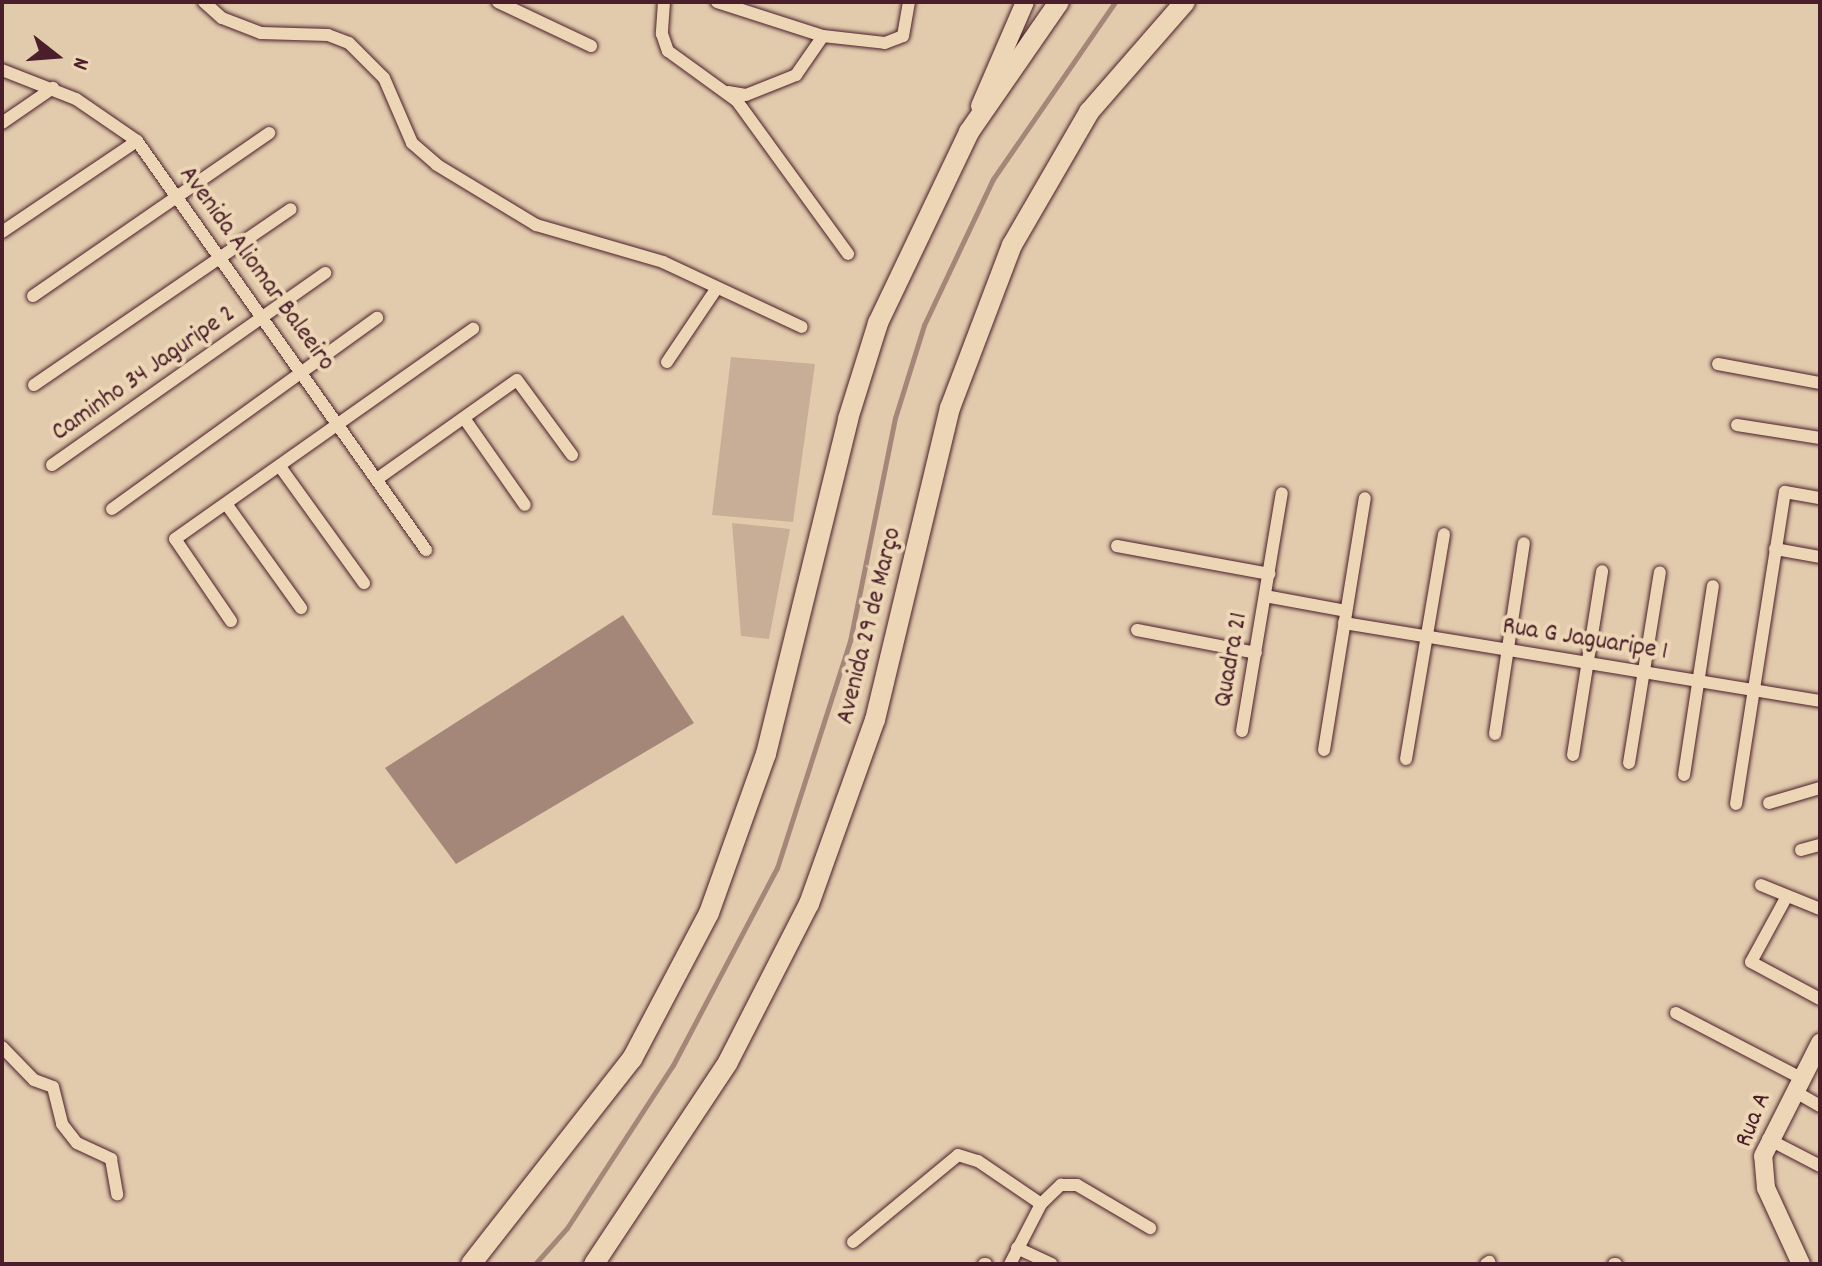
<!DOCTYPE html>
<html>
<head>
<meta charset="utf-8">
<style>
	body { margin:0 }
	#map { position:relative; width:1822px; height:1266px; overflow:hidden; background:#e2cbad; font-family:Dekko,sans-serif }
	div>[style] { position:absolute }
	.green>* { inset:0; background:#c9ae97 }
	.water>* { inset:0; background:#a58779 }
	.stream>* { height:5px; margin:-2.5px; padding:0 2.5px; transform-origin:2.5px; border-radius:2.5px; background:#a58779 }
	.roads { filter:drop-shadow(0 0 2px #4a1f2b) drop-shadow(0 0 2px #4a1f2b) }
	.minor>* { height:12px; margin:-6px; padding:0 6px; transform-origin:6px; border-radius:6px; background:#ecd6b5 }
	.secondary>* { height:18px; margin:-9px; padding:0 9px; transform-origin:9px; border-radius:9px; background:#ecd6b5 }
	.primary>* { height:20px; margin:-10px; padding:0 10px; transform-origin:10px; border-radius:10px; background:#ecd6b5 }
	span { translate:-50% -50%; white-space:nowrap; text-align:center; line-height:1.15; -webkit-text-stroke:8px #ecd6b5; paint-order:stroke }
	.street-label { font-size:26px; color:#4a1f2b }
	.frame { position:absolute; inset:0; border:4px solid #4a1f2b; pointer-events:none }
	.north { position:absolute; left:16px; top:16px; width:80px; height:80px; -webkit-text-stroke:6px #ecd6b5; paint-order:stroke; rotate:107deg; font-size:22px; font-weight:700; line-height:32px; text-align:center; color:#4a1f2b }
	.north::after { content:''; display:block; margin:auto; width:28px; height:36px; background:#4a1f2b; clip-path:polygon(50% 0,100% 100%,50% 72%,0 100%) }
</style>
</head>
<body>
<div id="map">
	<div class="green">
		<div style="clip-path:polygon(731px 357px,815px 364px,793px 522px,712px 515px)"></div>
		<div style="clip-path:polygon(732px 523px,790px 529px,769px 639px,741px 636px)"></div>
	</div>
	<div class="water">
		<div style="clip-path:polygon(623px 615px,694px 723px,456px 864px,385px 768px)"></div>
	</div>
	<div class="stream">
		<div style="left:535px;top:1264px;width:48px;rotate:-48.4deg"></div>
		<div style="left:567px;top:1228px;width:194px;rotate:-57deg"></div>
		<div style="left:673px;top:1065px;width:223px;rotate:-62.2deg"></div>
		<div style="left:777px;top:868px;width:238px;rotate:-72.2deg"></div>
		<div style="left:850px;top:641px;width:227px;rotate:-78.6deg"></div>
		<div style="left:895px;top:418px;width:97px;rotate:-72.7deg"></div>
		<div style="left:924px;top:325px;width:161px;rotate:-64.7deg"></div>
		<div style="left:993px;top:179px;width:215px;rotate:-55.4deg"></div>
	</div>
	<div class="roads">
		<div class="minor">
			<div style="left:204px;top:2px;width:24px;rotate:42deg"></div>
			<div style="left:222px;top:18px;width:42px;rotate:21deg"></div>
			<div style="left:261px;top:33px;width:67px;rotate:1.7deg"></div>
			<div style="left:328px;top:35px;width:22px;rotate:21deg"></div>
			<div style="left:349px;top:43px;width:49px;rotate:45deg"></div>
			<div style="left:384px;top:78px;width:71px;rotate:66.7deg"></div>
			<div style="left:412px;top:143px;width:33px;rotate:41deg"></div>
			<div style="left:437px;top:165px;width:116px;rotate:31.2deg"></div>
			<div style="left:536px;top:225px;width:132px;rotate:16.2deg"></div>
			<div style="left:663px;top:262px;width:153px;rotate:25.1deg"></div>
			<div style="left:498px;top:2px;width:103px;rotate:25.3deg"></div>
			<div style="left:664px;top:2px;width:32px;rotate:94deg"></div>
			<div style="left:662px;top:34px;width:18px;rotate:71deg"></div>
			<div style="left:668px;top:51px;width:85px;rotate:35.9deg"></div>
			<div style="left:737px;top:101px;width:189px;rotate:54deg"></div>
			<div style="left:717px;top:2px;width:111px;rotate:17.8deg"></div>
			<div style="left:823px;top:36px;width:62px;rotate:6.4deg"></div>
			<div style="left:885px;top:43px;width:19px;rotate:-21deg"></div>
			<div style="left:903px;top:36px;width:35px;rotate:-80deg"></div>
			<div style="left:2px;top:70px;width:79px;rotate:21.4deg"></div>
			<div style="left:76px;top:99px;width:74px;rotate:34.5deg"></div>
			<div style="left:137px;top:141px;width:501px;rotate:54.75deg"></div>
			<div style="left:728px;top:92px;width:18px;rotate:9deg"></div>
			<div style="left:746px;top:95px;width:54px;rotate:-21.8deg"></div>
			<div style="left:796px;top:75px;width:47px;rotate:-55.3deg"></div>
			<div style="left:2px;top:123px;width:62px;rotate:-34.5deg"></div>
			<div style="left:2px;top:232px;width:163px;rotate:-34deg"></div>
			<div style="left:33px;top:296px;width:287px;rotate:-34.6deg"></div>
			<div style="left:667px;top:362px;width:89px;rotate:-56deg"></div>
			<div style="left:1718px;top:364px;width:104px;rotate:10.6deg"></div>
			<div style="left:34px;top:385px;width:311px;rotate:-34.4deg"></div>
			<div style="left:464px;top:418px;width:106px;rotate:55deg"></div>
			<div style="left:1737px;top:425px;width:84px;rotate:8.9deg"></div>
			<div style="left:52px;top:465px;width:334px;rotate:-35.1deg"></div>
			<div style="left:281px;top:468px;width:142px;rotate:54.2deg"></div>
			<div style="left:377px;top:479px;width:171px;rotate:-35.3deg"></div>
			<div style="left:517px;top:380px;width:93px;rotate:53.7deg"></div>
			<div style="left:227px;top:505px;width:127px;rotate:54.3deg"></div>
			<div style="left:112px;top:509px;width:327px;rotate:-35.8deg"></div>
			<div style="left:1117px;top:546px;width:155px;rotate:10.4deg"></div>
			<div style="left:1775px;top:549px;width:46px;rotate:10.1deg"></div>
			<div style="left:1265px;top:596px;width:82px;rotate:10.5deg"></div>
			<div style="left:231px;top:621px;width:99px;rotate:-124.3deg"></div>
			<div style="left:175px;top:539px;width:365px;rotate:-35.2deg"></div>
			<div style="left:1344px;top:623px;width:482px;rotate:9.3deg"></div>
			<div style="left:1137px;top:630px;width:121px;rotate:10.9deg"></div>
			<div style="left:1242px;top:731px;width:241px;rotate:-80.5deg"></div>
			<div style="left:1495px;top:734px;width:193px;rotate:-81.4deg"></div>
			<div style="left:1324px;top:750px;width:255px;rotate:-80.8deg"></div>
			<div style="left:1573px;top:755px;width:186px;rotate:-81deg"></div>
			<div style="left:1406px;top:759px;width:228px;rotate:-80.4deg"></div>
			<div style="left:1629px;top:763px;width:193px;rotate:-80.8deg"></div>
			<div style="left:1684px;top:775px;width:191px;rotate:-81.3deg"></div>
			<div style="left:1769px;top:803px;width:53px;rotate:-16.4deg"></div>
			<div style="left:1736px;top:804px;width:316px;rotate:-81.1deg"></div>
			<div style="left:1785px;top:492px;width:36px;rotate:10deg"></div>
			<div style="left:1801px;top:850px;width:20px;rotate:-15deg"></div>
			<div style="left:1761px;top:885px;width:64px;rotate:22.1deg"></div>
			<div style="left:1787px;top:896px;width:75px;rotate:118.6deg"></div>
			<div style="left:1751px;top:962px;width:78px;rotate:28.2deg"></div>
			<div style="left:1676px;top:1013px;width:141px;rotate:27.5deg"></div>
			<div style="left:2px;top:1047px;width:46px;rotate:45.9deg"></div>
			<div style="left:34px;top:1080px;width:20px;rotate:20deg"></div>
			<div style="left:53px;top:1087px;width:38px;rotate:76deg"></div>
			<div style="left:62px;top:1124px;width:24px;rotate:52deg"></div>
			<div style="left:77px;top:1143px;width:38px;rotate:25deg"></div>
			<div style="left:111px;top:1159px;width:36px;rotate:80deg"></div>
			<div style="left:1794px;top:1091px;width:30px;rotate:30deg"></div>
			<div style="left:1768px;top:1139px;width:59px;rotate:27.4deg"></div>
			<div style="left:1041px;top:1204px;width:28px;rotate:-44deg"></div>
			<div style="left:1061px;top:1185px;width:16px"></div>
			<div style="left:1077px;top:1185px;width:85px;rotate:30.5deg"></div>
			<div style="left:853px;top:1242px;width:136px;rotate:-39.6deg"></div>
			<div style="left:958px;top:1155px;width:21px;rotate:17deg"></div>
			<div style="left:978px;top:1161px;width:76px;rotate:34.3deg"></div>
			<div style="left:1041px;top:1204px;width:68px;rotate:117.3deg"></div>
			<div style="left:1017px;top:1248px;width:38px;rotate:25deg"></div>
			<div style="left:984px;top:1264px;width:2px"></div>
			<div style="left:1486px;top:1264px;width:4px;rotate:-34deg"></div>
			<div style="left:1614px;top:1264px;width:2px"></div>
		</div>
		<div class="secondary">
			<div style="left:980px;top:106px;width:113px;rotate:-66.6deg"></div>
			<div style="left:1801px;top:1264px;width:84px;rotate:-114.7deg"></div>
			<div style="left:1766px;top:1188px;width:32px;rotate:-95deg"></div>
			<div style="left:1763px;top:1156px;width:127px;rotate:-63.2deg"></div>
		</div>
		<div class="primary">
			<div style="left:471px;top:1264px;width:261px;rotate:-51.9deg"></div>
			<div style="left:632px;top:1059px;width:165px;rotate:-62.2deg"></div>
			<div style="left:709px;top:913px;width:169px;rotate:-70.3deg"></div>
			<div style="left:766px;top:754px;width:345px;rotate:-76.2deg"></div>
			<div style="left:848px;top:419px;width:101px;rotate:-72.6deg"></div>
			<div style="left:878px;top:323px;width:212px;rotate:-64.5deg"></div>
			<div style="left:969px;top:132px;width:158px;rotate:-55.3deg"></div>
			<div style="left:594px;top:1264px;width:242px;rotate:-56.4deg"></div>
			<div style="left:728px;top:1062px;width:178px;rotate:-62.9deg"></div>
			<div style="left:809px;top:904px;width:195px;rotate:-70.3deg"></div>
			<div style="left:875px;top:720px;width:321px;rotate:-76.5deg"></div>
			<div style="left:950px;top:408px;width:174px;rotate:-69.2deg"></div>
			<div style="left:1012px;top:245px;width:154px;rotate:-59.9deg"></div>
			<div style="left:1089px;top:112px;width:146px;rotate:-48.9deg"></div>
		</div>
	</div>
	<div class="street-label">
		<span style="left:256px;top:269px;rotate:54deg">Avenida Aliomar Baleeiro</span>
		<span style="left:144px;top:374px;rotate:-35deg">Caminho 34 Jaguripe 2</span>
		<span style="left:870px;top:626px;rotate:-76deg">Avenida 29 de Março</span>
		<span style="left:1585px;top:640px;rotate:9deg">Rua G Jaguaripe 1</span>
		<span style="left:1232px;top:660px;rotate:-80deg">Quadra 21</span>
		<span style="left:1754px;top:1120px;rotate:-68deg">Rua A</span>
	</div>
	<div class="frame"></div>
	<div class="north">N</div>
</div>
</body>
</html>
